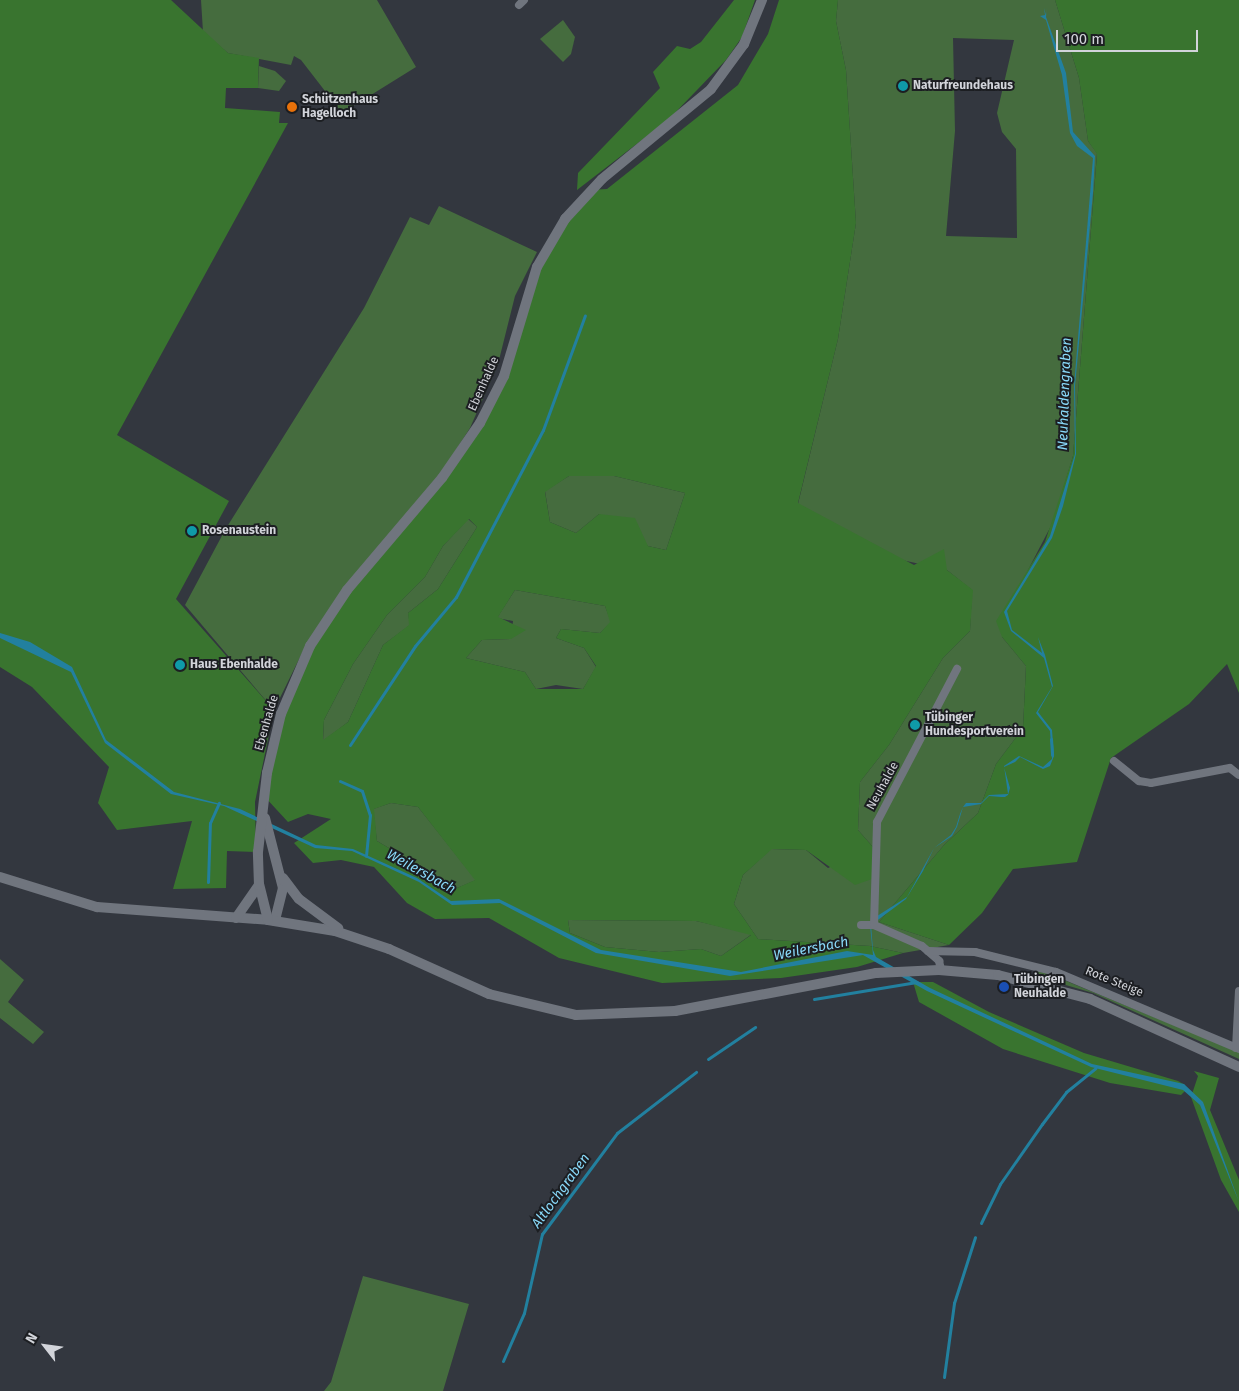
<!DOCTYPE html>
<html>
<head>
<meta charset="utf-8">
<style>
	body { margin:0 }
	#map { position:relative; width:1239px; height:1391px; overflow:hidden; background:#33373f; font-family:"Fira Sans",sans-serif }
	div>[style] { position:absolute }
	.green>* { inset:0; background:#456c3e }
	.forest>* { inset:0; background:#39742f }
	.water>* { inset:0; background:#22809f }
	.stream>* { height:3px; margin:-1.5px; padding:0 1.5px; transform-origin:1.5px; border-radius:1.5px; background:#22809f }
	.minor>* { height:8px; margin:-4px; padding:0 4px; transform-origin:4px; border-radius:4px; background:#70757e }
	.tertiary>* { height:10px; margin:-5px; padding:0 5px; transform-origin:5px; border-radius:5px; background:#70757e }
	.dots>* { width:14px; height:14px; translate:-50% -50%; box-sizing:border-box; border:2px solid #1c1e22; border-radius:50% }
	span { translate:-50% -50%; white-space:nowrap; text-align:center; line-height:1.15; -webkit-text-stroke:4px #1c1e22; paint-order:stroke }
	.poi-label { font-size:12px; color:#d2d4da; font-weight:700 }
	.left { translate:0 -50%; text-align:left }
	.street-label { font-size:12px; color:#d2d4da }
	.water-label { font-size:14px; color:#89d9f9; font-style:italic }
	.north { position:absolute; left:20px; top:1321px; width:50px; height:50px; -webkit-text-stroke:4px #1c1e22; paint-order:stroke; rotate:300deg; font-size:14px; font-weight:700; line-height:20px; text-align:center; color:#d2d4da }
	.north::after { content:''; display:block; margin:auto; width:18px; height:22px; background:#d2d4da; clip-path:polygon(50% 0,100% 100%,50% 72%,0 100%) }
	.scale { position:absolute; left:1056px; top:30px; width:142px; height:22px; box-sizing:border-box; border:2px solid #d2d4da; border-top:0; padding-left:6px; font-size:15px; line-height:18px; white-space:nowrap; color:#d2d4da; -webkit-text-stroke:4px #1c1e22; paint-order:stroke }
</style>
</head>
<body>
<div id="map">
	<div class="green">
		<div style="clip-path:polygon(201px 0,377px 0,416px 67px,342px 113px,301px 60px,294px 56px,291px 65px,228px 53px,203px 32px)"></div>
		<div style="clip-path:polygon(evenodd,838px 0,1055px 0,1079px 78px,1088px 141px,1097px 153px,1073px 456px,1053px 522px,1028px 570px,1002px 637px,1026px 666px,1023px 728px,996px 764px,978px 813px,944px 845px,879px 922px,949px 945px,903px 953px,870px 946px,758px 939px,734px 904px,743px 875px,771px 849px,806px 850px,828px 868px,873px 847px,858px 830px,860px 782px,889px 745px,943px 658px,970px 631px,972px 590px,947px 570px,902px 560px,798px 504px,838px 339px,856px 223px,846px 70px,836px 21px,838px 0,953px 38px,1014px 40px,997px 113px,1002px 132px,1016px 149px,1017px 238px,946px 236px,955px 131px,953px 38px)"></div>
		<div style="clip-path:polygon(563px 20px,575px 37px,571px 54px,563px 62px,540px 39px)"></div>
		<div style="clip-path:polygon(259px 66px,275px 71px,286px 81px,279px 91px,258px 88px)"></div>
		<div style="clip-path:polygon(439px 206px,537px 252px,515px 296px,498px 364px,470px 428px,434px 484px,307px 643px,274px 710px,185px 605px,225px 530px,364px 308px,410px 217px,429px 225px)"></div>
		<div style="clip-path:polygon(569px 476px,614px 476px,685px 493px,666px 550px,648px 546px,599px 514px,576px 533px,550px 522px,545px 491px)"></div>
		<div style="clip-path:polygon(468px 519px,477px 527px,438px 589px,408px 613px,410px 625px,383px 645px,348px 722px,323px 741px,324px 720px,353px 664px,387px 615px,425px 577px,443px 546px)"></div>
		<div style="clip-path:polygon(515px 590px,605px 606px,611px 622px,600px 633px,561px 629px,556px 638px,584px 648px,596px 667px,583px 689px,556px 685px,536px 689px,525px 672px,466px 658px,482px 640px,511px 639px,513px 621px,497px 618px)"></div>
		<div style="clip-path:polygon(391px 803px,418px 807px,476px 880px,450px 891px,418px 865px,377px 841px,373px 809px)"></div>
		<div style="clip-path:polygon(568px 920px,696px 921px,752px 934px,721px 956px,701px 949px,659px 952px,605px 947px,570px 933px)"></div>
		<div style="clip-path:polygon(0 959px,24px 980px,8px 1002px,44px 1032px,33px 1044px,0 1018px)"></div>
		<div style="clip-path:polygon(1037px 969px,1239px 1052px,1239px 1059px,1093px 993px,1035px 976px)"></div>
		<div style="clip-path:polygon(363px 1276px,469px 1304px,443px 1391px,324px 1391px,331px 1382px)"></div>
	</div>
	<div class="forest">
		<div style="clip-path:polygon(0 0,171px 0,228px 53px,259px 58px,258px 88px,226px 88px,225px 108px,280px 112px,279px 123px,288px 123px,117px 435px,229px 501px,176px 599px,274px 710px,255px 802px,256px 852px,227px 851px,226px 888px,173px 889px,192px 821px,117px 830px,98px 803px,109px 767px,32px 687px,0 667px)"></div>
		<div style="clip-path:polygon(734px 0,755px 0,742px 37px,726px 60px,669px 119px,577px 190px,578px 173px,660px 88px,653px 72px,677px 46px,690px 49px,701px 42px)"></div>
		<div style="clip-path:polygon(evenodd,779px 0,838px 0,836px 21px,846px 70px,856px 223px,838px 339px,798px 503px,914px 565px,944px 549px,947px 570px,973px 590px,970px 631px,943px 658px,889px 745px,860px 782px,858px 830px,873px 847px,872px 879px,855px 885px,806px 850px,772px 849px,743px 875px,734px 904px,758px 939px,870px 946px,903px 953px,857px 967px,781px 978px,662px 983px,559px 958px,489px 918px,435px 919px,407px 903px,374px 867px,341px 860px,313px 863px,294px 843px,331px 819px,308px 814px,288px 822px,264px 796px,273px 744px,318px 632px,420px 505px,488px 409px,537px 267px,590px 190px,607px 189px,738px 85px,768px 34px,779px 0,569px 476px,614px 476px,685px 493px,666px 550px,648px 546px,635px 518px,599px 514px,576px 533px,550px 522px,545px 492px,569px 476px,779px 0,469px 519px,477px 527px,438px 589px,408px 613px,409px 625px,383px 645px,348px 722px,323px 740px,324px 720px,353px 664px,387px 615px,425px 577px,443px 546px,469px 519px,779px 0,515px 590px,605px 606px,610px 622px,600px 633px,561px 629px,556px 638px,584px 648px,596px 666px,583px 689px,536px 689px,525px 672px,466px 658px,482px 640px,511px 639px,526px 630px,498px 617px,515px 590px,779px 0,391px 803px,418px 807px,475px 880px,450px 891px,418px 865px,377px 841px,374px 809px,391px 803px,779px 0,568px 920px,696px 921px,751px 935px,721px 956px,701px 949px,659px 952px,605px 947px,570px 933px,568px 920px)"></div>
		<div style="clip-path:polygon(1055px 0,1239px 0,1239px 693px,1227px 664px,1189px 704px,1111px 758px,1077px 862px,1013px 869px,982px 913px,949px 945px,879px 922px,944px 845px,978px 813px,996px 764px,1023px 728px,1026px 666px,1002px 637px,996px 621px,1045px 542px,1073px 456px,1097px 154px,1088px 141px,1079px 78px)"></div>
		<div style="clip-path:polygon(913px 982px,933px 982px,989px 1012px,1084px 1053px,1178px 1081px,1185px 1085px,1185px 1091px,1181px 1095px,1110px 1083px,1003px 1049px,919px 1002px)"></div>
		<div style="clip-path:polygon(1194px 1071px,1219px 1078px,1210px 1110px,1239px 1180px,1239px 1212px,1221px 1180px,1191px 1097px,1198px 1076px)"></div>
	</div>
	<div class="water">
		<div style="clip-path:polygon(1047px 7px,1046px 17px,1066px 73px,1073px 132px,1095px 156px,1093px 193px,1075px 386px,1076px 454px,1063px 506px,1052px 538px,1007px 611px,1012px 630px,1042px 653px,1038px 637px,1045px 655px,1053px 686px,1038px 712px,1052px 730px,1054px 756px,1050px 766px,1043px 769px,1020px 757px,1015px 762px,1004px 767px,1010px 788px,1008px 795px,1005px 797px,1001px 797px,989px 796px,981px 804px,963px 807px,957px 827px,952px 836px,934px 848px,923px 871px,906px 899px,871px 925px,873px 950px,876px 957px,930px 988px,1092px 1064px,1184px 1084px,1203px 1102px,1239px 1202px,1200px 1105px,1183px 1090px,1091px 1067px,927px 991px,863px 955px,730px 976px,596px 953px,500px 903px,452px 905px,419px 882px,352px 851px,315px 848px,224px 806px,171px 794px,105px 743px,71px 672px,0 638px,0 633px,30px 642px,72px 667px,106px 740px,174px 792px,240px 809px,316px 845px,353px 849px,417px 878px,451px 901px,499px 899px,601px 950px,741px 972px,847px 951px,873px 955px,870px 925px,874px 918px,907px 897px,934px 848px,951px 835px,956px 827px,960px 814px,963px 807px,966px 803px,981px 803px,989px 795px,1008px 794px,1004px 766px,1019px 756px,1043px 767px,1052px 759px,1050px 731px,1036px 713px,1052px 687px,1044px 658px,1011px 631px,1004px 612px,1050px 536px,1075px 454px,1074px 386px,1093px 158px,1077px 146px,1070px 133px,1062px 75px,1046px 20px,1040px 16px,1045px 15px,1044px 8px,1046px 15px)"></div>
	</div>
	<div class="stream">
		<div style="left:1051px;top:739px;width:16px;rotate:86deg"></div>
		<div style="left:350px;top:745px;width:118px;rotate:-56.7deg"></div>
		<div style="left:415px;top:646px;width:64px;rotate:-50.1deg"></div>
		<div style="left:456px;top:597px;width:188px;rotate:-62.5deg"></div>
		<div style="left:543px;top:430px;width:122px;rotate:-69.9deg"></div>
		<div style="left:340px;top:781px;width:24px;rotate:24deg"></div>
		<div style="left:362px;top:791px;width:25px;rotate:72deg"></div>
		<div style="left:370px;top:815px;width:41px;rotate:95.6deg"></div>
		<div style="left:208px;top:882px;width:59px;rotate:-88.1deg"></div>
		<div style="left:210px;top:823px;width:22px;rotate:-66deg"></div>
		<div style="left:814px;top:999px;width:104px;rotate:-9.4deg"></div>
		<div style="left:708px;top:1059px;width:57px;rotate:-34.2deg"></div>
		<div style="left:981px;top:1223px;width:43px;rotate:-64deg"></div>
		<div style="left:1000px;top:1184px;width:73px;rotate:-55deg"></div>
		<div style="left:1042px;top:1124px;width:40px;rotate:-53deg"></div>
		<div style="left:1066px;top:1092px;width:38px;rotate:-39deg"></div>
		<div style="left:503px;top:1361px;width:52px;rotate:-66.4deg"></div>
		<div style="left:524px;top:1313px;width:81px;rotate:-77.2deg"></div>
		<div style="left:542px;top:1234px;width:126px;rotate:-53.4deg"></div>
		<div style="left:617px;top:1133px;width:100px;rotate:-37.7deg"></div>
		<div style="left:944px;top:1377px;width:75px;rotate:-82.3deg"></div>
		<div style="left:954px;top:1303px;width:69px;rotate:-72.3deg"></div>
	</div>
	<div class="minor">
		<div style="left:519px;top:5px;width:7px;rotate:-45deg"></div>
		<div style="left:1114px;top:761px;width:32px;rotate:39deg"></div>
		<div style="left:1139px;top:781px;width:12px;rotate:9deg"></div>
		<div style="left:1151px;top:783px;width:80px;rotate:-10.8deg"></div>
		<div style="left:1230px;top:768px;width:11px;rotate:38deg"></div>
		<div style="left:861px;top:925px;width:13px"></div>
		<div style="left:874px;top:925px;width:52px;rotate:23.6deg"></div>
		<div style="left:922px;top:946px;width:23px;rotate:41deg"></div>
		<div style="left:939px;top:961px;width:9px;rotate:77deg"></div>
		<div style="left:874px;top:925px;width:103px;rotate:-88.3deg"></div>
		<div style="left:877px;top:822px;width:173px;rotate:-62.4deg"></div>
		<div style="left:928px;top:951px;width:47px;rotate:1.2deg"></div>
		<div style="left:975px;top:952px;width:83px;rotate:13.9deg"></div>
		<div style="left:1056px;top:972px;width:199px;rotate:22.8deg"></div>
		<div style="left:1236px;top:1048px;width:57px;rotate:-87deg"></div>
	</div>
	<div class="tertiary">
		<div style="left:265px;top:818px;width:72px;rotate:75.6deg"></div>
		<div style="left:283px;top:888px;width:34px;rotate:104deg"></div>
		<div style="left:0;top:877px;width:102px;rotate:17.2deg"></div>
		<div style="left:97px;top:907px;width:171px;rotate:4.3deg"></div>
		<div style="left:268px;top:920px;width:68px;rotate:9.3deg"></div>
		<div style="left:335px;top:931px;width:57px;rotate:18.4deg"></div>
		<div style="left:389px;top:949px;width:110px;rotate:24.2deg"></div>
		<div style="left:489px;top:994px;width:89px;rotate:13.6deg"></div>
		<div style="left:576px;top:1015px;width:99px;rotate:-2.3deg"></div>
		<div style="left:675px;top:1011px;width:205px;rotate:-10.7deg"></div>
		<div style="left:876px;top:973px;width:63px;rotate:-2.7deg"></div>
		<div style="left:939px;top:970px;width:59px;rotate:4.8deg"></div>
		<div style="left:998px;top:975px;width:95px;rotate:14.6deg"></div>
		<div style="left:1090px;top:999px;width:164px;rotate:24.5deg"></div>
		<div style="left:283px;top:878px;width:26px;rotate:53deg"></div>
		<div style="left:299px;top:899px;width:49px;rotate:36.6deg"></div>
		<div style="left:236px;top:918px;width:40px;rotate:-55.1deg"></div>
		<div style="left:268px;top:920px;width:36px;rotate:-104deg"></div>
		<div style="left:259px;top:885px;width:33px;rotate:-92deg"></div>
		<div style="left:258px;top:852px;width:80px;rotate:-83.5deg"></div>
		<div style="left:267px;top:773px;width:61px;rotate:-76.7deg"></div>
		<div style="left:281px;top:714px;width:74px;rotate:-66.9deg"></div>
		<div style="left:310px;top:646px;width:67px;rotate:-56.5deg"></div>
		<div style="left:347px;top:590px;width:147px;rotate:-49.7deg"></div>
		<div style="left:442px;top:478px;width:67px;rotate:-55.4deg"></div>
		<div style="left:480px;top:423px;width:53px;rotate:-62.9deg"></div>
		<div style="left:504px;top:376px;width:114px;rotate:-73.2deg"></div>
		<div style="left:537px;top:267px;width:56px;rotate:-59.7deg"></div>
		<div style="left:565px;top:219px;width:54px;rotate:-47.2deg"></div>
		<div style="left:602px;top:179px;width:141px;rotate:-39.5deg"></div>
		<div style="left:711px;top:89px;width:56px;rotate:-53.7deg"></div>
		<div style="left:744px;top:44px;width:48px;rotate:-67.8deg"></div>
	</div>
	<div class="dots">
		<div style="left:903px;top:86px;background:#0f9aa8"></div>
		<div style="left:292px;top:107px;background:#e8710a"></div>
		<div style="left:192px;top:531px;background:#0f9aa8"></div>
		<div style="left:180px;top:665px;background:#0f9aa8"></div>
		<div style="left:915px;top:725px;background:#0f9aa8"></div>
		<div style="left:1004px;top:987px;background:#1a4fb4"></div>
	</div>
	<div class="poi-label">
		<span class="left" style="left:913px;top:86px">Naturfreundehaus</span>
		<span class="left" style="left:302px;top:107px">Schützenhaus<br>Hagelloch</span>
		<span class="left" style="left:202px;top:531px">Rosenaustein</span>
		<span class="left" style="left:190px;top:665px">Haus Ebenhalde</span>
		<span class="left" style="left:925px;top:725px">Tübinger<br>Hundesportverein</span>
		<span class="left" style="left:1014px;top:987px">Tübingen<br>Neuhalde</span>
	</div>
	<div class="street-label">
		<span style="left:484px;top:384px;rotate:-66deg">Ebenhalde</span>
		<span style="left:267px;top:723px;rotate:-74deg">Ebenhalde</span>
		<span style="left:883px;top:786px;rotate:-61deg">Neuhalde</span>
		<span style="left:1114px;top:982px;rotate:22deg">Rote Steige</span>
	</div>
	<div class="water-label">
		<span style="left:1065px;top:394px;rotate:-88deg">Neuhaldengraben</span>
		<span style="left:421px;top:872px;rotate:29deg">Weilersbach</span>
		<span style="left:811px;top:949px;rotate:-11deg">Weilersbach</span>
		<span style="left:561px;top:1191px;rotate:-54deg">Altlochgraben</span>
	</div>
	<div class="north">N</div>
	<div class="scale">100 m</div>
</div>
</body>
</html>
